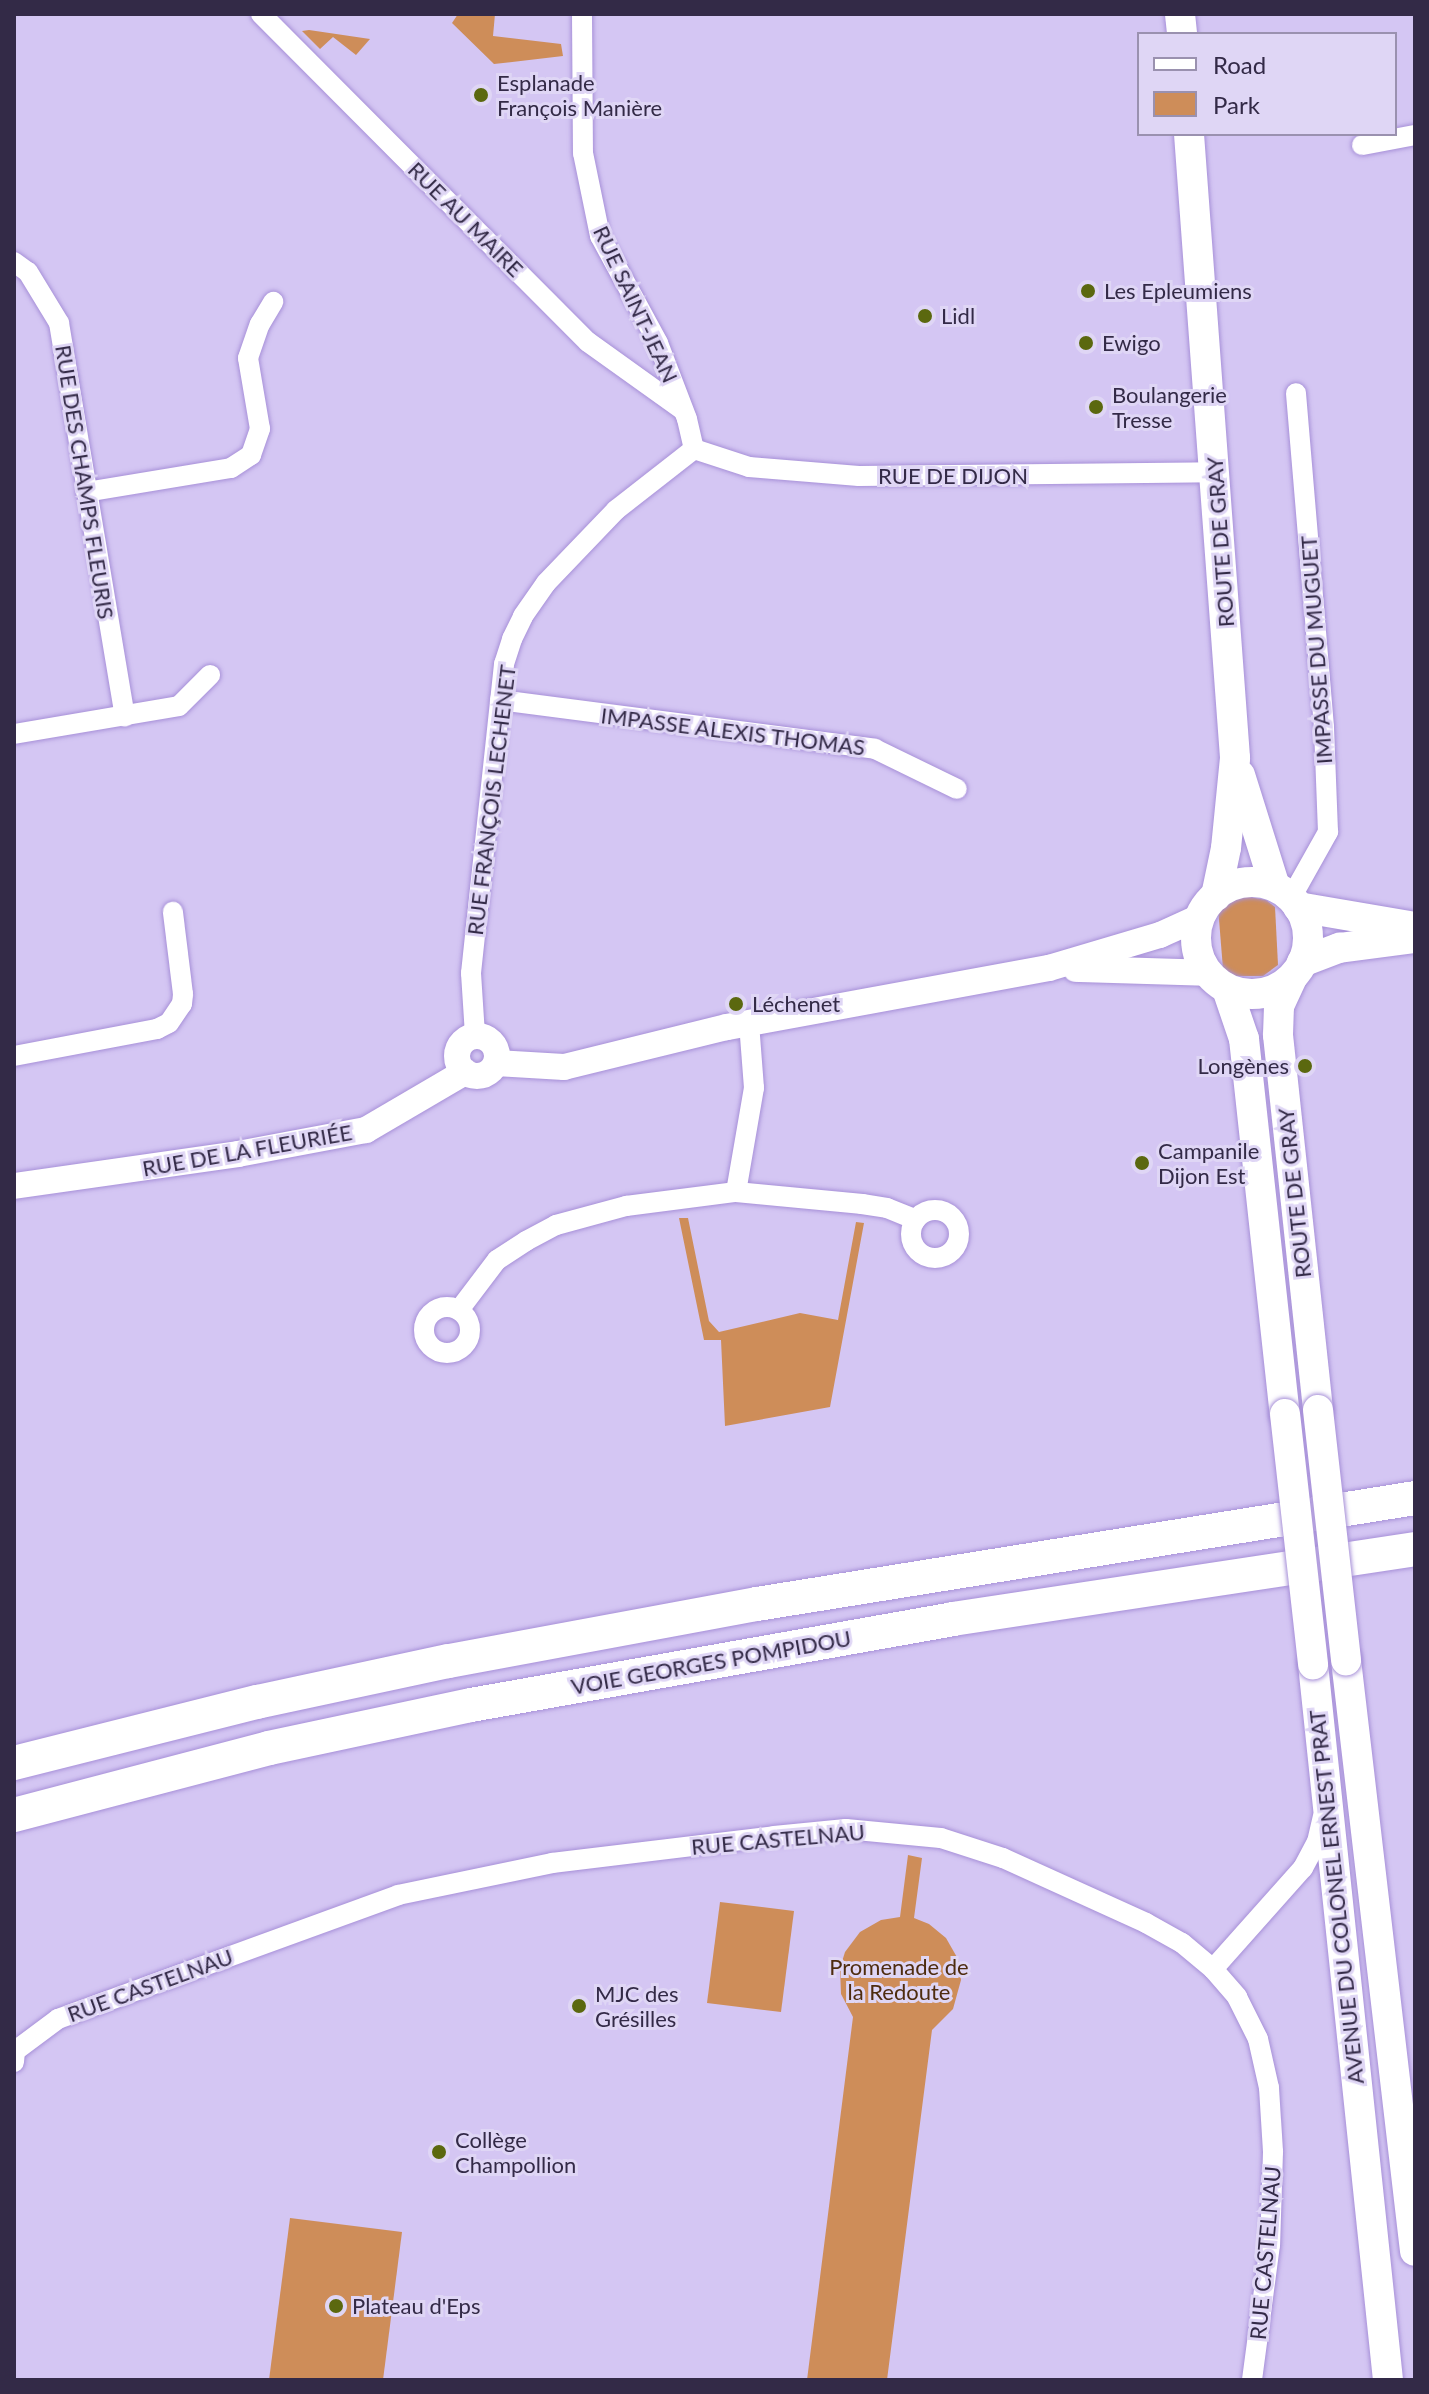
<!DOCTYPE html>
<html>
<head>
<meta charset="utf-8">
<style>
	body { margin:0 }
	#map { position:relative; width:1429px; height:2394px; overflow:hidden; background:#d4c6f3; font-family:Lato,sans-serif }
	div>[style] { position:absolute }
	.green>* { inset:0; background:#ce8d59 }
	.roads { filter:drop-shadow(0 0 2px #a790d8) drop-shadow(0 0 2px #a790d8) }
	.minor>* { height:20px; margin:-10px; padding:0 10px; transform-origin:10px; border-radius:10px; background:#fff }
	.minor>.ring { margin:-10px; padding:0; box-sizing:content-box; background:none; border:20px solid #fff; border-radius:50% }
	.tertiary>* { height:26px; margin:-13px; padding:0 13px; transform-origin:13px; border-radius:13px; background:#fff }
	.tertiary>.ring { margin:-13px; padding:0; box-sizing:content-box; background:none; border:26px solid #fff; border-radius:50% }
	.secondary>* { height:30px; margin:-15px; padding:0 15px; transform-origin:15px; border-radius:15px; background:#fff }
	.secondary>.ring { margin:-15px; padding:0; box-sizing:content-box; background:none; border:30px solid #fff; border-radius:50% }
	.trunk>* { height:34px; margin:-17px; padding:0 17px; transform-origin:17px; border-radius:17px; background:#fff }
	.bridges { filter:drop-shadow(0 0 2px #a790d8) drop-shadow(0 0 2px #a790d8) }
	.secondary-bridge>* { height:30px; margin:-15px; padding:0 15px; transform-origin:15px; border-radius:15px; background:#fff }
	.dots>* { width:22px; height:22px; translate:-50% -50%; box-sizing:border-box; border:4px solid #dfd6f5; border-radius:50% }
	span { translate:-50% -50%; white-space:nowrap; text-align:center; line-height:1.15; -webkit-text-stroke:6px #dfd6f5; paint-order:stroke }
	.poi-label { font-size:22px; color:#332a47 }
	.left { translate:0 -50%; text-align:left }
	.right { translate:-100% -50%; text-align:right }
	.street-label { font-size:22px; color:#332a47 }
	.park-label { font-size:22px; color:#4e2c0f }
	.frame { position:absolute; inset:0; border:16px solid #332a47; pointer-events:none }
	.legend { position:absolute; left:1137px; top:32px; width:260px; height:104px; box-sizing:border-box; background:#dfd6f5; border:2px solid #9a91af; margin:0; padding:10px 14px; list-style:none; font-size:24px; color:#332a47 }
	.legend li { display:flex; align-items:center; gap:16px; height:40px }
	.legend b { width:40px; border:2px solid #9a91af }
</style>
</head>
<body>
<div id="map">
	<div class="green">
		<div style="clip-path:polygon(458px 14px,495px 14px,493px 36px,561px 44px,563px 56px,494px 64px,452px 23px)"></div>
		<div style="clip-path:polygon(309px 30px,370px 39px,356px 55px,333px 37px,320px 49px,302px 31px)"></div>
		<div style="clip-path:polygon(1244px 896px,1266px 900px,1275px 907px,1278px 965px,1263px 976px,1235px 976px,1223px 969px,1218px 907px)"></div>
		<div style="clip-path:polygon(679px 1218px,688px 1218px,709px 1321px,719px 1332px,800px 1313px,838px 1320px,856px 1222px,864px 1223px,830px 1407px,725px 1426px,721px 1340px,704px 1340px)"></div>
		<div style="clip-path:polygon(908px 1855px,922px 1858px,914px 1918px,929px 1924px,946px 1938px,958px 1959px,961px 1980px,953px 2009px,932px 2030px,887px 2380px,807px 2380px,853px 2017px,841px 1994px,840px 1968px,845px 1952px,860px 1932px,881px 1920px,900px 1917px)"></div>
		<div style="clip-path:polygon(720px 1902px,794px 1911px,781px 2012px,707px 2003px)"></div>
		<div style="clip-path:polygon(290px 2218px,402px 2232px,383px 2380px,269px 2380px)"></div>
	</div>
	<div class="roads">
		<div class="minor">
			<div style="left:261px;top:14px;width:463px;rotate:45.1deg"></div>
			<div style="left:588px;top:342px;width:117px;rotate:35.6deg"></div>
			<div style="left:582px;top:14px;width:139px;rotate:89.6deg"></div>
			<div style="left:583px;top:153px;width:85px;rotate:78.4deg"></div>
			<div style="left:600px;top:236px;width:122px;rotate:61.5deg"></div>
			<div style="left:658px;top:343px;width:81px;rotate:69.1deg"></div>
			<div style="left:687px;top:419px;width:31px;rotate:77deg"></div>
			<div style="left:1362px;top:145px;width:54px;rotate:-10.7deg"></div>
			<div style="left:14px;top:262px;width:17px;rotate:36deg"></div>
			<div style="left:28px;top:272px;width:60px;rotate:58.7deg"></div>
			<div style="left:59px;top:323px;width:399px;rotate:80.5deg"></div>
			<div style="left:694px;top:449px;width:58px;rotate:18.1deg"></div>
			<div style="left:749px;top:467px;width:110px;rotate:4.7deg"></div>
			<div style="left:859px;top:476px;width:356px;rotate:-0.6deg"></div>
			<div style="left:86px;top:492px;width:147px;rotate:-9.4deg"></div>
			<div style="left:231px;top:468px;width:24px;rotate:-33deg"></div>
			<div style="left:251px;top:455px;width:28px;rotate:-71deg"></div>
			<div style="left:260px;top:429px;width:72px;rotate:-99.6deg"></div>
			<div style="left:248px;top:358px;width:36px;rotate:-71deg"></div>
			<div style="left:260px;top:324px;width:26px;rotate:-59deg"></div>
			<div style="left:500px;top:700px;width:378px;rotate:7.4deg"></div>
			<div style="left:875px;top:749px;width:91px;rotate:26deg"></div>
			<div style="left:14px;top:734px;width:167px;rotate:-9.6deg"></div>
			<div style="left:179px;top:706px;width:44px;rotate:-45deg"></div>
			<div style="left:1291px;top:898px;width:76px;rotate:-60.7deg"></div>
			<div style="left:1328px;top:832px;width:105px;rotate:-92.2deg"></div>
			<div style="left:1324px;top:727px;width:335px;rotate:-94.8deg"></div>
			<div style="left:475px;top:1035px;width:62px;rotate:-93.7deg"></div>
			<div style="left:471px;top:973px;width:311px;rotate:-83.9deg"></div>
			<div style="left:504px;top:664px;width:26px;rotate:-72deg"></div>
			<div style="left:512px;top:639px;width:25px;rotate:-64deg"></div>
			<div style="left:523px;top:616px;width:40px;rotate:-55.1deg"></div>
			<div style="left:546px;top:583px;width:101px;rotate:-46.2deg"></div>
			<div style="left:616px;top:510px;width:99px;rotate:-38deg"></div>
			<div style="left:14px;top:1056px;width:146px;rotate:-10.7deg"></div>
			<div style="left:157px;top:1029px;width:13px;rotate:-27deg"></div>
			<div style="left:169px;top:1023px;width:23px;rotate:-56deg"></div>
			<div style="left:182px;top:1004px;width:10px;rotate:-84deg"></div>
			<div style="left:183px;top:994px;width:83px;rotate:-97deg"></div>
			<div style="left:736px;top:1192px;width:106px;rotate:-80.2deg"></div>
			<div style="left:754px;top:1088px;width:65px;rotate:-94.4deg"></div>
			<div class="ring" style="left:911px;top:1210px;width:28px;height:28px"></div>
			<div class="ring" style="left:424px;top:1307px;width:26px;height:26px"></div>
			<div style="left:459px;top:1310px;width:63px;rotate:-52.8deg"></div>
			<div style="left:497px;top:1260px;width:35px;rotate:-33deg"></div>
			<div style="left:526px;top:1241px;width:34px;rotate:-28deg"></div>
			<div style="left:556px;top:1225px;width:73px;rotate:-15.2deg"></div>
			<div style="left:626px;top:1206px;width:111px;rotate:-7.3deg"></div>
			<div style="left:736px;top:1192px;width:127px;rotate:5.4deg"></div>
			<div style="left:862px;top:1204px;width:25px;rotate:9deg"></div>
			<div style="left:887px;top:1208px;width:31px;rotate:22deg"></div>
			<div style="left:1213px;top:1969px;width:135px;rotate:-48.3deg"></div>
			<div style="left:1303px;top:1868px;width:30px;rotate:-62deg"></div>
			<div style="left:1317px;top:1842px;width:26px;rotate:-77deg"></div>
			<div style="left:14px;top:2062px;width:11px;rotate:-85deg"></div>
			<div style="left:15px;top:2051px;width:54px;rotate:-36.7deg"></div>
			<div style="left:58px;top:2019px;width:362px;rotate:-20deg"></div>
			<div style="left:398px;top:1895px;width:157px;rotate:-11.7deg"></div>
			<div style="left:552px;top:1863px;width:224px;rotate:-6.9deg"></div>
			<div style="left:774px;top:1836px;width:72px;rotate:-5.6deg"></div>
			<div style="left:846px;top:1829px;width:95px;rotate:5.4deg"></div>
			<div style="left:941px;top:1838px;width:65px;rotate:17.9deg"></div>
			<div style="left:1003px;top:1858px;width:157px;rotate:24.4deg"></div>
			<div style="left:1146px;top:1923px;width:41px;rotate:29.1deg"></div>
			<div style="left:1182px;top:1943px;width:40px;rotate:40deg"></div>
			<div style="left:1213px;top:1969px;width:37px;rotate:49deg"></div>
			<div style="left:1237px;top:1997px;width:47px;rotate:63.4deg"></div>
			<div style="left:1258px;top:2039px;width:50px;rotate:77.3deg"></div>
			<div style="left:1269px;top:2088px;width:64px;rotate:86.4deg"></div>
			<div style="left:1273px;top:2152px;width:93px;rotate:91.8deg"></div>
			<div style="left:1270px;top:2245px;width:136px;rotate:97.6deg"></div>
		</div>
		<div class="tertiary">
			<div style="left:1076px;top:969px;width:133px;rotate:1.7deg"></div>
			<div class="ring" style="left:457px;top:1036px;width:14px;height:14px"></div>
			<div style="left:496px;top:1063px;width:68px;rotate:3.4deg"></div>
			<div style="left:564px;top:1067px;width:168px;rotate:-13.8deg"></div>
			<div style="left:727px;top:1027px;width:327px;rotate:-10.4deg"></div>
			<div style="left:1049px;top:968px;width:116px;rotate:-16.6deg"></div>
			<div style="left:1160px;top:935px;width:44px;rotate:-24.2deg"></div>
			<div style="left:14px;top:1186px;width:226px;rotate:-8.1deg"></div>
			<div style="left:238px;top:1154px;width:130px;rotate:-10.6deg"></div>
			<div style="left:366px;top:1130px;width:115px;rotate:-30.4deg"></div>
		</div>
		<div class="secondary">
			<div style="left:1180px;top:14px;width:20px;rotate:84deg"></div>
			<div style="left:1189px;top:134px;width:626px;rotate:85.78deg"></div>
			<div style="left:1235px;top:758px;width:90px;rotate:95.7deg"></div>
			<div style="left:1226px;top:848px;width:49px;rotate:101.8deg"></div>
			<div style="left:1240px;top:775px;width:117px;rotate:72.6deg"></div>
			<div class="ring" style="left:1196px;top:882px;width:82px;height:82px"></div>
			<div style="left:1298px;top:907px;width:119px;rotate:9.7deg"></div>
			<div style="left:1302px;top:962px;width:40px;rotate:-21deg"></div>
			<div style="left:1339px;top:948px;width:77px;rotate:-7.5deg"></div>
			<div style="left:1292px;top:978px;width:31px;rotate:115deg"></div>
			<div style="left:1279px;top:1006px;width:29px;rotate:92deg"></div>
			<div style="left:1278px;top:1035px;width:377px;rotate:83.9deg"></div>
			<div style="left:1227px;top:989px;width:53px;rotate:71.2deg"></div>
			<div style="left:1244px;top:1039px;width:377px;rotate:83.8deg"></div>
			<div style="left:1346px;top:1660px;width:595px;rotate:83.34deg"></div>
			<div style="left:1313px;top:1664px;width:720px;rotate:84.02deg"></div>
		</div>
		<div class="trunk">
			<div style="left:14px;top:1763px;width:251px;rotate:-14.1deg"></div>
			<div style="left:257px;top:1702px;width:196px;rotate:-12.1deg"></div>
			<div style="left:449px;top:1661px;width:313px;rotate:-10.5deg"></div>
			<div style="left:757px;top:1604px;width:666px;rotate:-9.15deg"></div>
			<div style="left:14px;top:1815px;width:264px;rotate:-14.7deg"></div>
			<div style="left:269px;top:1748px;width:207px;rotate:-12deg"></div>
			<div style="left:471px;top:1705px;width:490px;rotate:-10.1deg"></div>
			<div style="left:953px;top:1619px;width:467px;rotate:-8.6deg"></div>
		</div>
	</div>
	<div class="bridges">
		<div class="secondary-bridge">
			<div style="left:1318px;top:1410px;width:252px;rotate:83.6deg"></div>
			<div style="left:1285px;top:1414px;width:252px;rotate:83.6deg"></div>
		</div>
	</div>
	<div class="dots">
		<div style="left:481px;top:95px;background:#5b680f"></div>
		<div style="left:1088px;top:291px;background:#5b680f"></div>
		<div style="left:925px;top:316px;background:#5b680f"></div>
		<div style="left:1086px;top:343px;background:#5b680f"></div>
		<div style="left:1096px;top:407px;background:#5b680f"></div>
		<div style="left:736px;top:1004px;background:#5b680f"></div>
		<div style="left:1305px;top:1066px;background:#5b680f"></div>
		<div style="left:1142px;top:1163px;background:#5b680f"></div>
		<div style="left:579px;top:2006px;background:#5b680f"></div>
		<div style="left:439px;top:2152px;background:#5b680f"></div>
		<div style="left:336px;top:2306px;background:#5b680f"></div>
	</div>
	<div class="poi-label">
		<span class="left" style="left:497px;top:95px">Esplanade<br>François Manière</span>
		<span class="left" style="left:1104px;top:291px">Les Epleumiens</span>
		<span class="left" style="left:941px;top:316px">Lidl</span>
		<span class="left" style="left:1102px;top:343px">Ewigo</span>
		<span class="left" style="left:1112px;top:407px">Boulangerie<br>Tresse</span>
		<span class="left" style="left:752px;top:1004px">Léchenet</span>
		<span class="right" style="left:1289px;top:1066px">Longènes</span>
		<span class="left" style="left:1158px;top:1163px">Campanile<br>Dijon Est</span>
		<span class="left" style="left:595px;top:2006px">MJC des<br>Grésilles</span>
		<span class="left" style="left:455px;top:2152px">Collège<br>Champollion</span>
		<span class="left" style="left:352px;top:2306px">Plateau d'Eps</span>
	</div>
	<div class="street-label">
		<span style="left:466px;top:219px;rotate:45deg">RUE AU MAIRE</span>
		<span style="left:636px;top:304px;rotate:65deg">RUE SAINT-JEAN</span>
		<span style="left:953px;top:476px">RUE DE DIJON</span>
		<span style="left:85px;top:482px;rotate:81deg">RUE DES CHAMPS FLEURIS</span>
		<span style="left:1220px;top:542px;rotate:-94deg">ROUTE DE GRAY</span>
		<span style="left:1316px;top:650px;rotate:-94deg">IMPASSE DU MUGUET</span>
		<span style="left:733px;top:731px;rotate:7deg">IMPASSE ALEXIS THOMAS</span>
		<span style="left:491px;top:800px;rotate:-83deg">RUE FRANÇOIS LECHENET</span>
		<span style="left:247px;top:1150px;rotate:-10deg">RUE DE LA FLEURIÉE</span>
		<span style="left:1294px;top:1193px;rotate:-96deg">ROUTE DE GRAY</span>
		<span style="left:711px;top:1662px;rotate:-10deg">VOIE GEORGES POMPIDOU</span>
		<span style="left:778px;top:1839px;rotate:-5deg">RUE CASTELNAU</span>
		<span style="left:1336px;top:1897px;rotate:-96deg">AVENUE DU COLONEL ERNEST PRAT</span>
		<span style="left:150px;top:1985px;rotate:-20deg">RUE CASTELNAU</span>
		<span style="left:1265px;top:2253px;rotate:-85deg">RUE CASTELNAU</span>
	</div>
	<div class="park-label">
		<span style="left:899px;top:1979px">Promenade de<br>la Redoute</span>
	</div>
	<div class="frame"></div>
	<ul class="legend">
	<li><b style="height:10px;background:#fff"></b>Road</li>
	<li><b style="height:22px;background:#ce8d59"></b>Park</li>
	</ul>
</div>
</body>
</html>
